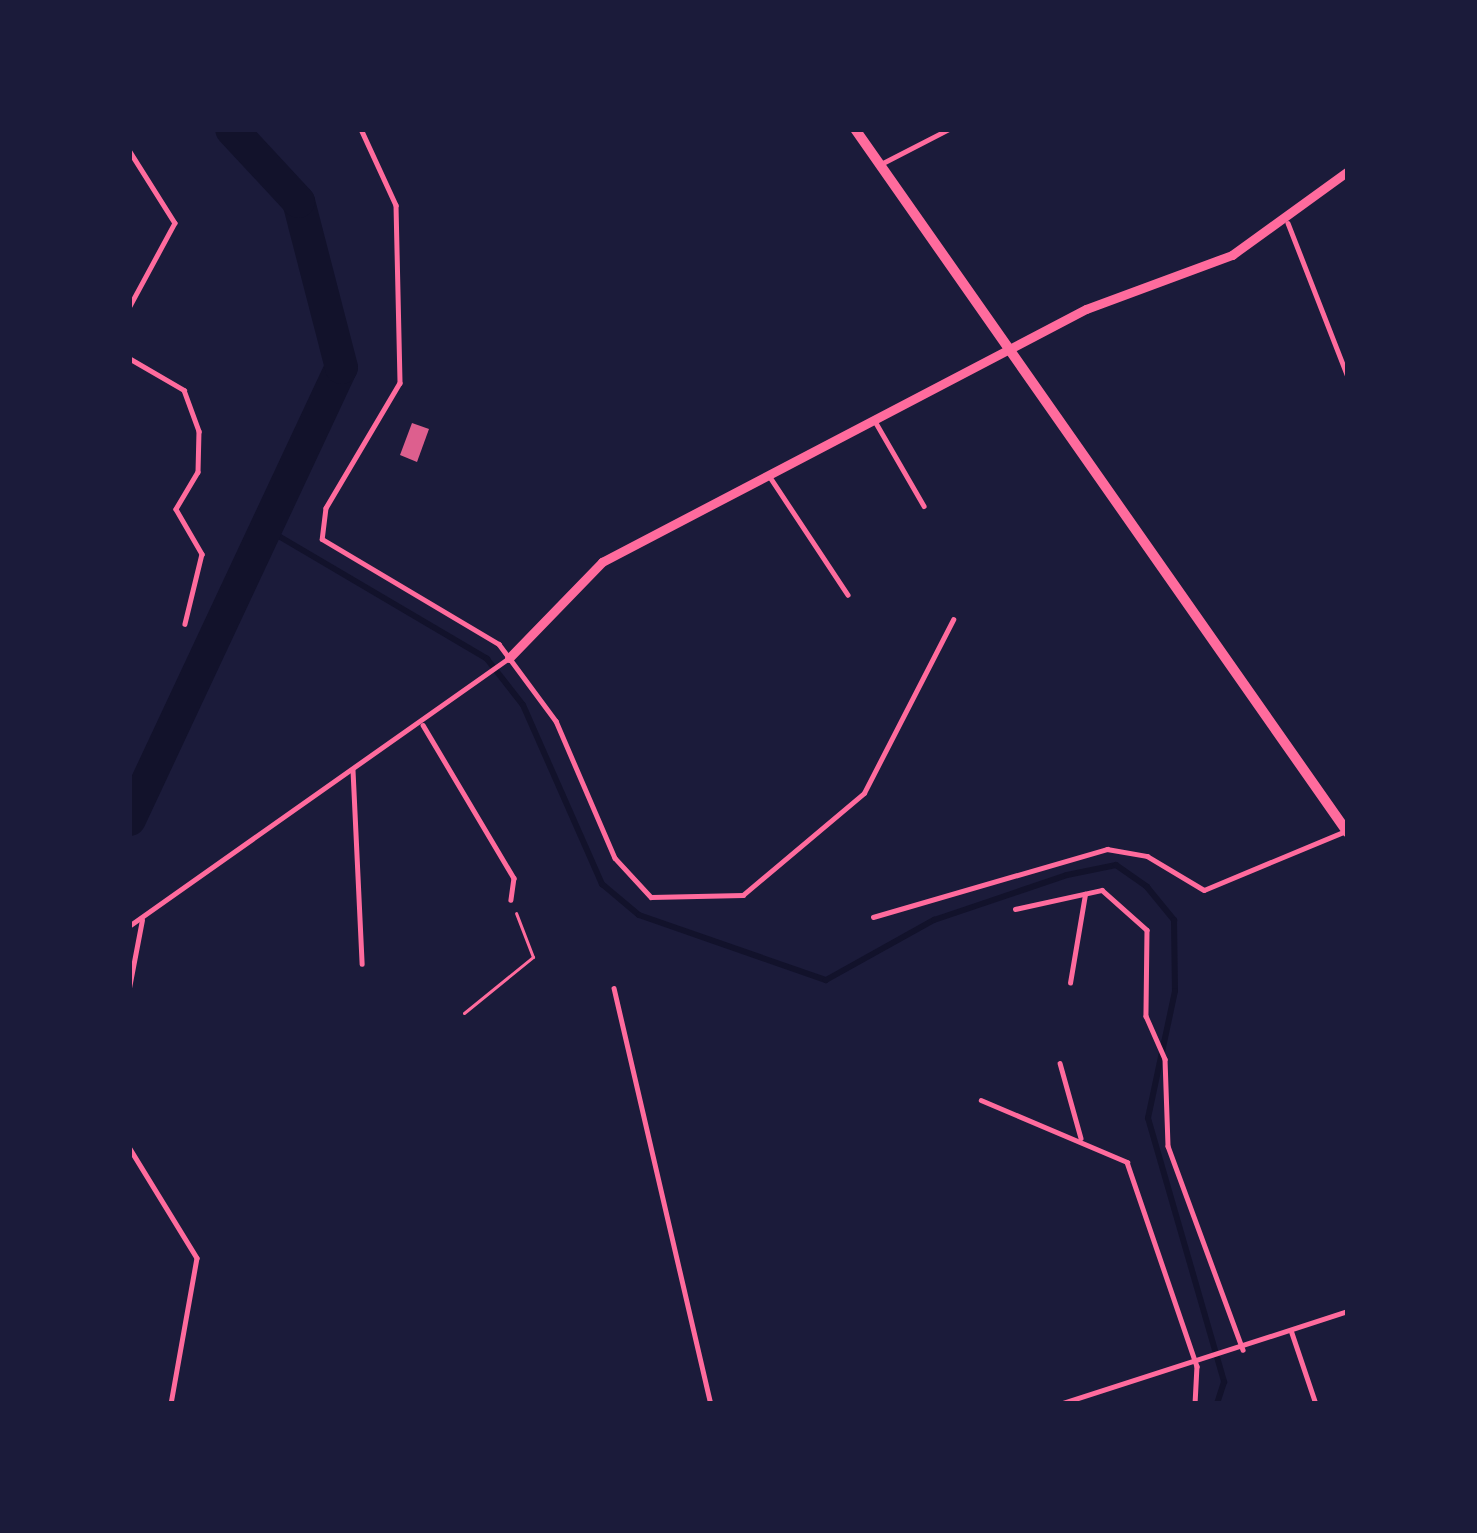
<!DOCTYPE html>
<html>
<head>
<meta charset="utf-8">
<style>
	body { margin:0 }
	#map { position:relative; width:1477px; height:1533px; overflow:hidden; background:#1b1b3a; font-family:"PT Sans Narrow",sans-serif }
	div>[style] { position:absolute }
	.stream>* { height:6px; margin:-3px; padding:0 3px; transform-origin:3px; border-radius:3px; background:#12122b }
	.river>* { height:33px; margin:-16.5px; padding:0 16.5px; transform-origin:16.5px; border-radius:16.5px; background:#12122b }
	.building>* { inset:0; background:#dd5f8e }
	.path>* { height:3px; margin:-1.5px; padding:0 1.5px; transform-origin:1.5px; border-radius:1.5px; background:#ff6b9d }
	.service>* { height:4.5px; margin:-2.25px; padding:0 2.25px; transform-origin:2.25px; border-radius:2.25px; background:#ff6b9d }
	.minor>* { height:9px; margin:-4.5px; padding:0 4.5px; transform-origin:4.5px; border-radius:4.5px; background:#ff6b9d }
	.tertiary>* { height:10px; margin:-5px; padding:0 5px; transform-origin:5px; border-radius:5px; background:#ff6b9d }
	span { translate:-50% -50%; white-space:nowrap; text-align:center; line-height:1.15; -webkit-text-stroke:9px #1b1b3a; paint-order:stroke }
	.frame { position:absolute; inset:0; border:132px solid #1b1b3a; pointer-events:none }
</style>
</head>
<body>
<div id="map">
	<div class="stream">
		<div style="left:265px;top:528px;width:258px;rotate:30.5deg"></div>
		<div style="left:487px;top:659px;width:58px;rotate:52deg"></div>
		<div style="left:523px;top:705px;width:196px;rotate:66.2deg"></div>
		<div style="left:602px;top:884px;width:48px;rotate:40deg"></div>
		<div style="left:639px;top:915px;width:198px;rotate:19.2deg"></div>
		<div style="left:826px;top:980px;width:124px;rotate:-29.1deg"></div>
		<div style="left:934px;top:920px;width:140px;rotate:-18.7deg"></div>
		<div style="left:1067px;top:875px;width:50px;rotate:-11.5deg"></div>
		<div style="left:1116px;top:865px;width:38px;rotate:35deg"></div>
		<div style="left:1147px;top:887px;width:43px;rotate:50.7deg"></div>
		<div style="left:1174px;top:920px;width:71px;rotate:89.2deg"></div>
		<div style="left:1175px;top:991px;width:130px;rotate:102deg"></div>
		<div style="left:1148px;top:1118px;width:275px;rotate:73.9deg"></div>
		<div style="left:1224px;top:1382px;width:23px;rotate:108deg"></div>
	</div>
	<div class="river">
		<div style="left:129px;top:819px;width:499px;rotate:-64.9deg"></div>
		<div style="left:341px;top:367px;width:171px;rotate:-104.5deg"></div>
		<div style="left:298px;top:201px;width:98px;rotate:-132.9deg"></div>
	</div>
	<div class="building">
		<div style="clip-path:polygon(412px 423px,429px 429px,417px 462px,400px 455px)"></div>
	</div>
	<div class="path">
		<div style="left:464px;top:1013px;width:89px;rotate:-39.1deg"></div>
		<div style="left:533px;top:957px;width:47px;rotate:-111.1deg"></div>
	</div>
	<div class="service">
		<div style="left:361px;top:129px;width:84px;rotate:65.3deg"></div>
		<div style="left:396px;top:205px;width:178px;rotate:88.7deg"></div>
		<div style="left:400px;top:383px;width:145px;rotate:120.6deg"></div>
		<div style="left:326px;top:508px;width:31px;rotate:97deg"></div>
		<div style="left:322px;top:539px;width:206px;rotate:30.7deg"></div>
		<div style="left:499px;top:644px;width:96px;rotate:53.5deg"></div>
		<div style="left:556px;top:721px;width:149px;rotate:66.7deg"></div>
		<div style="left:615px;top:858px;width:53px;rotate:47.3deg"></div>
		<div style="left:651px;top:897px;width:92px;rotate:-1.2deg"></div>
		<div style="left:743px;top:895px;width:158px;rotate:-40.1deg"></div>
		<div style="left:864px;top:793px;width:195px;rotate:-62.8deg"></div>
		<div style="left:129px;top:150px;width:86px;rotate:57.8deg"></div>
		<div style="left:175px;top:223px;width:97px;rotate:118.4deg"></div>
		<div style="left:879px;top:165px;width:79px;rotate:-27.2deg"></div>
		<div style="left:1288px;top:223px;width:165px;rotate:68.7deg"></div>
		<div style="left:129px;top:358px;width:64px;rotate:30.2deg"></div>
		<div style="left:184px;top:390px;width:44px;rotate:69.9deg"></div>
		<div style="left:199px;top:431px;width:41px;rotate:91.4deg"></div>
		<div style="left:198px;top:472px;width:43px;rotate:120.7deg"></div>
		<div style="left:176px;top:509px;width:52px;rotate:60deg"></div>
		<div style="left:202px;top:554px;width:72px;rotate:103.7deg"></div>
		<div style="left:875px;top:421px;width:98px;rotate:60deg"></div>
		<div style="left:770px;top:477px;width:141px;rotate:56.5deg"></div>
		<div style="left:423px;top:725px;width:178px;rotate:59.3deg"></div>
		<div style="left:514px;top:878px;width:22px;rotate:98deg"></div>
		<div style="left:353px;top:770px;width:194px;rotate:87.3deg"></div>
		<div style="left:1015px;top:909px;width:89px;rotate:-12.3deg"></div>
		<div style="left:1102px;top:890px;width:60px;rotate:41.6deg"></div>
		<div style="left:1147px;top:930px;width:86px;rotate:90.7deg"></div>
		<div style="left:1146px;top:1016px;width:47px;rotate:66.2deg"></div>
		<div style="left:1165px;top:1059px;width:87px;rotate:88deg"></div>
		<div style="left:1168px;top:1146px;width:217px;rotate:69.8deg"></div>
		<div style="left:873px;top:917px;width:244px;rotate:-16.2deg"></div>
		<div style="left:1107px;top:849px;width:41px;rotate:9.9deg"></div>
		<div style="left:1147px;top:856px;width:66px;rotate:30.8deg"></div>
		<div style="left:1204px;top:890px;width:154px;rotate:-22.6deg"></div>
		<div style="left:129px;top:926px;width:461px;rotate:-35.2deg"></div>
		<div style="left:1070px;top:983px;width:90px;rotate:-80.4deg"></div>
		<div style="left:129px;top:988px;width:69px;rotate:-79.2deg"></div>
		<div style="left:614px;top:988px;width:427px;rotate:76.9deg"></div>
		<div style="left:1060px;top:1063px;width:78px;rotate:74.4deg"></div>
		<div style="left:981px;top:1100px;width:159px;rotate:23deg"></div>
		<div style="left:1127px;top:1162px;width:216px;rotate:71.1deg"></div>
		<div style="left:1197px;top:1366px;width:38px;rotate:93deg"></div>
		<div style="left:129px;top:1147px;width:130px;rotate:58.5deg"></div>
		<div style="left:197px;top:1258px;width:148px;rotate:100.1deg"></div>
		<div style="left:1291px;top:1330px;width:78px;rotate:71.3deg"></div>
		<div style="left:1060px;top:1404px;width:303px;rotate:-17.9deg"></div>
	</div>
	<div class="minor">
		<div style="left:509px;top:658px;width:134px;rotate:-45.9deg"></div>
		<div style="left:602px;top:562px;width:546px;rotate:-27.6deg"></div>
		<div style="left:1086px;top:309px;width:156px;rotate:-20.3deg"></div>
		<div style="left:1232px;top:255px;width:143px;rotate:-35.9deg"></div>
	</div>
	<div class="tertiary">
		<div style="left:855px;top:129px;width:859px;rotate:55deg"></div>
	</div>
	<div class="frame"></div>
</div>
</body>
</html>
